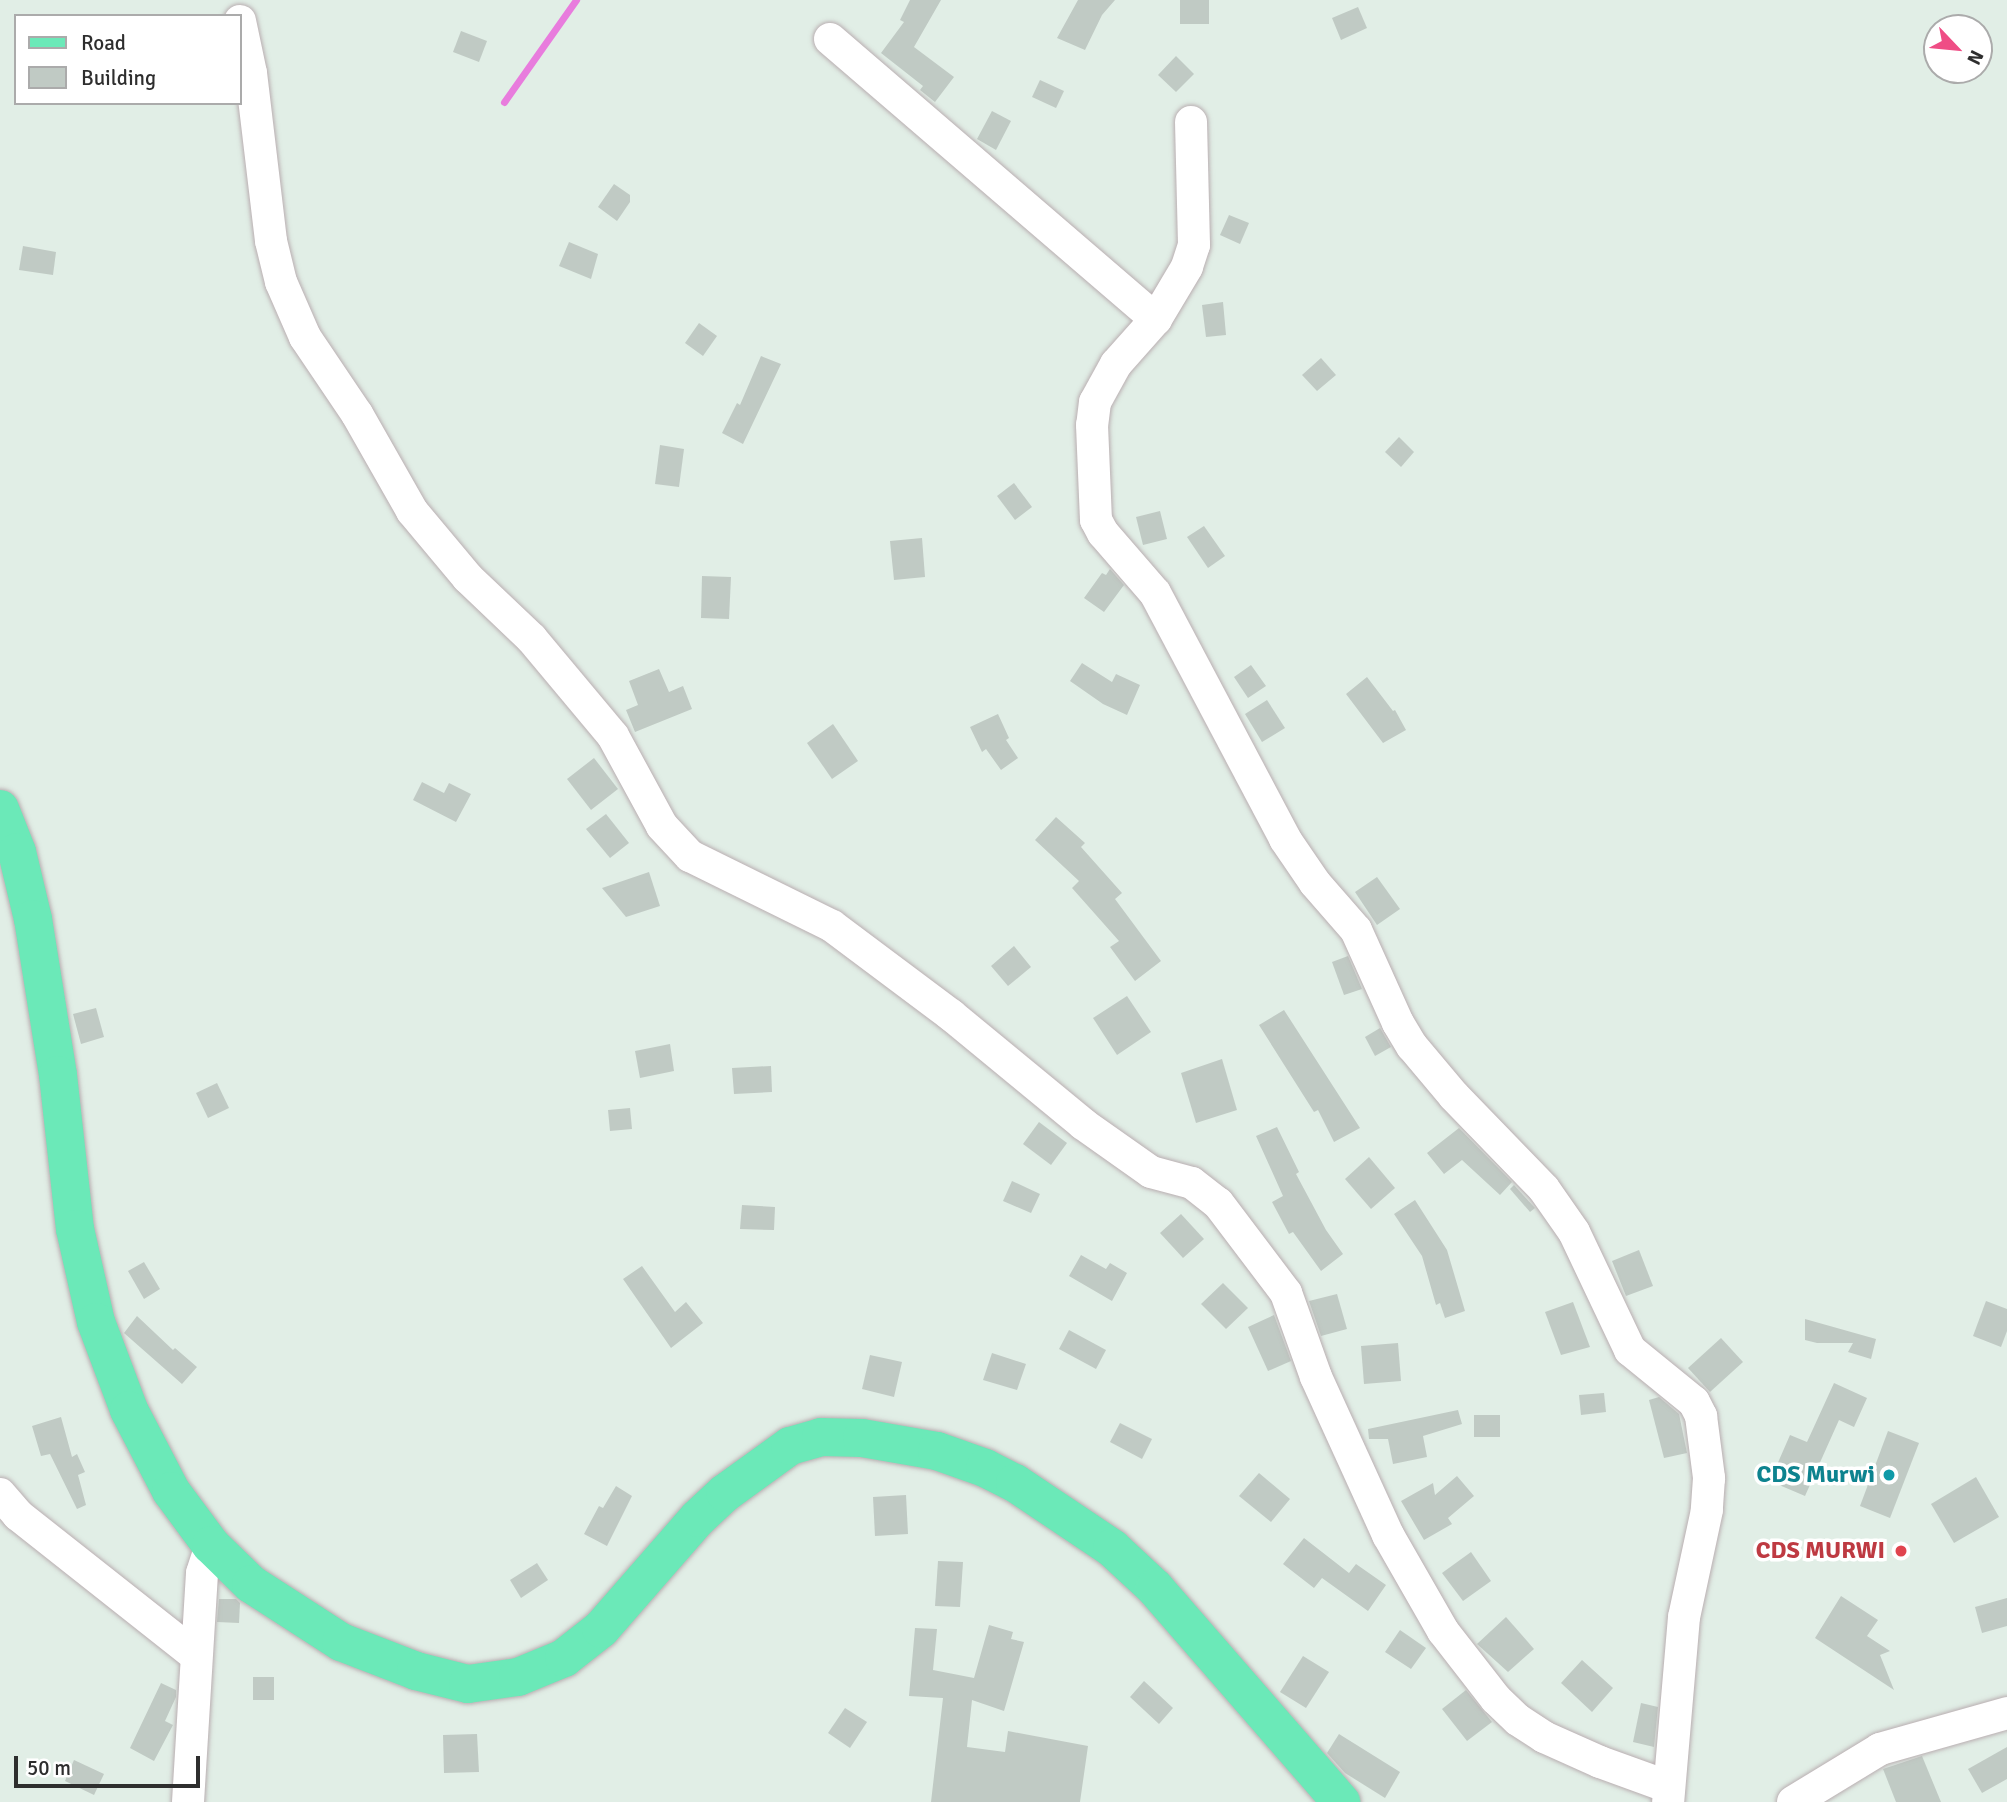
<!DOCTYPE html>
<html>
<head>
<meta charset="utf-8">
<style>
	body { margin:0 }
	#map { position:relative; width:2007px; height:1802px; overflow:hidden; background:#e1eee6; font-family:Signika,sans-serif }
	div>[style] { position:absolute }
	.stream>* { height:7px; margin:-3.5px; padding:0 3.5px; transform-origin:3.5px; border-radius:3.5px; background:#e87cdd }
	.building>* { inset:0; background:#c0cac4 }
	.roads { filter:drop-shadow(0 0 2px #b9aeb1) drop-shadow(0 0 2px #b9aeb1) }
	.minor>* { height:32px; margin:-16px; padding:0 16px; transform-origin:16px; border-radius:16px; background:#fff }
	.major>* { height:38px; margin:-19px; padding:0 19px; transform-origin:19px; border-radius:19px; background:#6be9b8 }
	.dots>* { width:19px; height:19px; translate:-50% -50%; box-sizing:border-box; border:4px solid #fff; border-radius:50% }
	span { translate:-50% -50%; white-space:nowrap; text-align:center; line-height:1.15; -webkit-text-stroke:7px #fff; paint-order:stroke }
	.culture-label { font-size:24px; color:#0d838f; font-weight:700 }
	.right { translate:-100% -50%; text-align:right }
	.health-label { font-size:24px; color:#be3a42; font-weight:700 }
	.legend { position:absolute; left:14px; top:14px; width:228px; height:91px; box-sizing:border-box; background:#fff; border:2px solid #ababab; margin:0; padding:9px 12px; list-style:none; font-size:21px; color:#2e2e2e }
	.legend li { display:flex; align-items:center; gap:14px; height:35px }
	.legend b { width:35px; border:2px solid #ababab }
	.north { position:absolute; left:1923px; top:14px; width:70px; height:70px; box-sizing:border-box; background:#fff; border:2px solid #ababab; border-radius:50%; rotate:116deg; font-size:19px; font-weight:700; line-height:28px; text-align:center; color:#2e2e2e }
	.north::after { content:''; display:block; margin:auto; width:24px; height:32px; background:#ef4d85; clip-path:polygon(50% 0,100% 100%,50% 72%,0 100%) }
	.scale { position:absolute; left:14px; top:1756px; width:186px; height:32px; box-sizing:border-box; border:4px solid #2e2e2e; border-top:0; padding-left:9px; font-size:21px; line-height:24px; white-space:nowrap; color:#2e2e2e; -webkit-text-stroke:5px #fff; paint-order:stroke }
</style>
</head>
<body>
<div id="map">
	<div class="stream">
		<div style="left:504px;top:102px;width:125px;rotate:-54.8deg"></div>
	</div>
	<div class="building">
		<div style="clip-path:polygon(910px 0,941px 0,914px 47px,954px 77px,935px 102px,920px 90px,923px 86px,881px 53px,904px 22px,900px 20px)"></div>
		<div style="clip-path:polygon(1078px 0,1115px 0,1102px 15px,1085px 50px,1057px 38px)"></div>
		<div style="clip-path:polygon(1180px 0,1209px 0,1209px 24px,1180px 24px)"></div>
		<div style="clip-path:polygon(1358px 7px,1367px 28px,1341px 40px,1332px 18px)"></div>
		<div style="clip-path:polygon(461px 31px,487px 41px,479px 62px,453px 52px)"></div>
		<div style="clip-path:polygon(1176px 56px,1194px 74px,1176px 92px,1158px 75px)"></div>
		<div style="clip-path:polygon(1040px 80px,1064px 91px,1056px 108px,1032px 97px)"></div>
		<div style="clip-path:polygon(992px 111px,1011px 121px,996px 150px,977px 139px)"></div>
		<div style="clip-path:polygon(614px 184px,630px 195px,630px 202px,617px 221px,598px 207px)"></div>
		<div style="clip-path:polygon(1229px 215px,1249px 223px,1240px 244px,1220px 235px)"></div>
		<div style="clip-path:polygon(569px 242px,598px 254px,591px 279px,559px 266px)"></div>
		<div style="clip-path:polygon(23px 246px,56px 252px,53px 275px,19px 270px)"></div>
		<div style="clip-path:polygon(1223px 302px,1226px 335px,1206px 337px,1202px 305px)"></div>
		<div style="clip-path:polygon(699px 323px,717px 336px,703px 356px,685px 343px)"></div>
		<div style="clip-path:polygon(761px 356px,781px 364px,743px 444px,722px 433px,737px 403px,740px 405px)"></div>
		<div style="clip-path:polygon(1321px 358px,1336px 375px,1317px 391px,1302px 375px)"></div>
		<div style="clip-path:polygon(1399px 437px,1414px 452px,1401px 467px,1385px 452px)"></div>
		<div style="clip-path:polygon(660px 445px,684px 449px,679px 487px,655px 484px)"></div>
		<div style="clip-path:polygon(1014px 483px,1032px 507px,1015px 520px,997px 496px)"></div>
		<div style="clip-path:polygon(1160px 511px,1167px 539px,1143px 545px,1136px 517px)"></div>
		<div style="clip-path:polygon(1204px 526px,1225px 556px,1208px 568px,1187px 537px)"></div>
		<div style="clip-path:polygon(922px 538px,925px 577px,894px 580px,890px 541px)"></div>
		<div style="clip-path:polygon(1110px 569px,1124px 585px,1104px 612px,1084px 598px,1102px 573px,1106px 575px)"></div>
		<div style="clip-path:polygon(702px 576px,731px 577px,729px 619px,701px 618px)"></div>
		<div style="clip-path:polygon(1082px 663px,1112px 682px,1116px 674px,1140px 685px,1127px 715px,1103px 704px,1070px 681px)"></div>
		<div style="clip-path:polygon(1251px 665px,1266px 686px,1248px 698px,1234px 677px)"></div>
		<div style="clip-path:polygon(659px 669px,669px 692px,683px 686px,692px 709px,635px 732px,626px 710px,638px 705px,629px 681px)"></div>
		<div style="clip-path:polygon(1367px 677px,1393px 711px,1395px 710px,1406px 730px,1383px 743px,1346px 694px)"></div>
		<div style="clip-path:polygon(1267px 700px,1285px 728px,1262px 742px,1245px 714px)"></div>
		<div style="clip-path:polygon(998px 714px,1009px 738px,1006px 740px,1018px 758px,1001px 770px,986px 749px,982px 752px,970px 727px)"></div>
		<div style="clip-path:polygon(833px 724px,858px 761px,832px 779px,807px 743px)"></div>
		<div style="clip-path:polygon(594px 758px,618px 789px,591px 810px,567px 779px)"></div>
		<div style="clip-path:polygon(422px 782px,444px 793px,449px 783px,471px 794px,456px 822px,413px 800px)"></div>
		<div style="clip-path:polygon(606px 814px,629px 843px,610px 858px,586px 829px)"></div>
		<div style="clip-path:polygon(1056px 817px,1085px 843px,1081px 847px,1122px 893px,1115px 899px,1161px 961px,1135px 981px,1110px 947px,1119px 941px,1072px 888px,1079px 881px,1035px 840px)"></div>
		<div style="clip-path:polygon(649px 872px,660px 906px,626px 917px,602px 888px)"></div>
		<div style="clip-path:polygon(1377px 877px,1400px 909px,1377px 925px,1355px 892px)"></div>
		<div style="clip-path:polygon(1014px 946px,1031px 967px,1008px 986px,991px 966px)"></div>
		<div style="clip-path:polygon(1348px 956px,1362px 989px,1344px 995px,1332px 962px)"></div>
		<div style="clip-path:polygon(1127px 996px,1151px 1032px,1117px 1055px,1093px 1018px)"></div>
		<div style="clip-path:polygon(96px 1008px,104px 1037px,81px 1044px,73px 1014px)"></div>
		<div style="clip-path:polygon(1284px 1010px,1360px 1128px,1334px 1142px,1318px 1110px,1314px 1112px,1259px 1025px)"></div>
		<div style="clip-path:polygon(1380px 1028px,1391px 1047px,1375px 1056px,1365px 1037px)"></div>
		<div style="clip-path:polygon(670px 1044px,674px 1071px,640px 1078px,635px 1051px)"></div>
		<div style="clip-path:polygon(1222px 1059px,1237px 1110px,1196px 1123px,1181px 1073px)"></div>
		<div style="clip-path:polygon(771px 1066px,772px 1092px,734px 1094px,732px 1068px)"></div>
		<div style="clip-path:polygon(217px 1083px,229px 1108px,208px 1118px,196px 1093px)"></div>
		<div style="clip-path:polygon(630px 1108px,632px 1129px,610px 1131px,608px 1110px)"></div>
		<div style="clip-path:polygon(1039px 1122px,1067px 1143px,1051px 1165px,1023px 1144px)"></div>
		<div style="clip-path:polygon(1277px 1127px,1299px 1172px,1296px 1174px,1326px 1230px,1343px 1254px,1321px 1271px,1293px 1232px,1289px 1234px,1272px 1202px,1283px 1196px,1256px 1136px)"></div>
		<div style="clip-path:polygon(1459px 1128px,1512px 1182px,1500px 1195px,1462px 1160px,1444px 1174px,1427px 1153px)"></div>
		<div style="clip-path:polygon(1369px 1157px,1395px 1188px,1371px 1209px,1345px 1179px)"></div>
		<div style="clip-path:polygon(1012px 1181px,1040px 1194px,1031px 1213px,1003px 1201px)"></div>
		<div style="clip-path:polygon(1514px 1185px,1535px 1208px,1530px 1212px,1510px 1189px)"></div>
		<div style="clip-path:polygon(1415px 1200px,1447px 1250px,1465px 1311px,1445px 1318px,1440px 1303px,1436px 1305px,1422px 1256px,1394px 1214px)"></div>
		<div style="clip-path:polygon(742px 1205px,775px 1207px,774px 1230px,740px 1229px)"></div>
		<div style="clip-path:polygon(1181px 1214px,1204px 1239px,1183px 1258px,1160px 1233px)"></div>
		<div style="clip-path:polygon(1639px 1250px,1653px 1286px,1626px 1296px,1612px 1261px)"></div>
		<div style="clip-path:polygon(1081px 1255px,1106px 1269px,1110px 1263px,1127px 1273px,1112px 1301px,1069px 1276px)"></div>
		<div style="clip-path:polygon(144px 1262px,160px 1289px,144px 1299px,128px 1271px)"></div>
		<div style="clip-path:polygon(642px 1266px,675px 1312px,686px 1302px,703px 1323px,671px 1348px,623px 1279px)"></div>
		<div style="clip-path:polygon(1223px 1283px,1248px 1308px,1226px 1329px,1201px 1304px)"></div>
		<div style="clip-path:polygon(1337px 1294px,1347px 1329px,1321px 1336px,1309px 1301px)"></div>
		<div style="clip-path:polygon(1986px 1301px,2007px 1309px,2007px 1331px,2001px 1347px,1973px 1336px)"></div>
		<div style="clip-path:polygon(1573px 1302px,1590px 1347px,1561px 1355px,1545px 1312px)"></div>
		<div style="clip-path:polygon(1274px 1315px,1291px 1361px,1268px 1371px,1248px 1327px)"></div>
		<div style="clip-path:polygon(137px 1316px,173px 1350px,175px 1348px,197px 1367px,182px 1384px,124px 1333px)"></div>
		<div style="clip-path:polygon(1805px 1319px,1876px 1339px,1871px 1359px,1848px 1352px,1853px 1343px,1817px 1343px,1805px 1340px)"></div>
		<div style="clip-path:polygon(1069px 1330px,1106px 1350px,1096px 1369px,1059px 1349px)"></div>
		<div style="clip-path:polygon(1721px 1338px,1743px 1362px,1710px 1392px,1688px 1368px)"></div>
		<div style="clip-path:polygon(1398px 1343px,1401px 1381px,1364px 1384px,1361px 1346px)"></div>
		<div style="clip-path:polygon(992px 1353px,1026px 1364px,1017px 1390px,983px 1380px)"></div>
		<div style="clip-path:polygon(870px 1355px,902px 1362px,894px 1397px,862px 1389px)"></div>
		<div style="clip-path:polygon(1834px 1383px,1867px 1398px,1854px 1427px,1839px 1420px,1805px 1496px,1770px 1481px,1790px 1435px,1807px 1442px)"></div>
		<div style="clip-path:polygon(1604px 1393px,1606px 1412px,1581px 1415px,1579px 1395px)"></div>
		<div style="clip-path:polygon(1659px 1397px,1679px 1414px,1687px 1453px,1664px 1458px,1649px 1400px)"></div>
		<div style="clip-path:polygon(1458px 1410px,1462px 1424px,1423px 1436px,1427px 1457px,1393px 1464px,1388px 1439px,1369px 1439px,1368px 1429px)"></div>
		<div style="clip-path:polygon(1474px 1415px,1500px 1415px,1500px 1437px,1474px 1437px)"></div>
		<div style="clip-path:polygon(61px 1417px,72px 1457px,77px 1454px,85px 1472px,78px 1475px,86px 1505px,77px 1509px,50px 1454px,41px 1456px,32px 1426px)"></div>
		<div style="clip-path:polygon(1120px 1423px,1152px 1439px,1142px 1459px,1110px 1442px)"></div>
		<div style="clip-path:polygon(1888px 1431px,1919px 1443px,1890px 1518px,1860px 1506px)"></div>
		<div style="clip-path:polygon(1259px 1473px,1290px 1499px,1271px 1522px,1239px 1496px)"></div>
		<div style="clip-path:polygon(1457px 1476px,1474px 1496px,1448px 1518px,1452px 1524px,1424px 1540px,1401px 1501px,1433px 1483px,1435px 1495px)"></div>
		<div style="clip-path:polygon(1976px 1477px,1999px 1517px,1954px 1543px,1931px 1504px)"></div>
		<div style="clip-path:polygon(616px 1486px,632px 1496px,607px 1546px,584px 1534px,599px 1506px,603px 1508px)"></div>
		<div style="clip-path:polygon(906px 1495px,908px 1534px,875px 1536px,873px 1497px)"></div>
		<div style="clip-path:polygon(1304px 1538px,1349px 1573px,1356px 1564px,1386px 1585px,1368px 1611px,1322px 1578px,1314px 1588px,1283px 1564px)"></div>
		<div style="clip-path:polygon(1471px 1552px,1491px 1581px,1463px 1601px,1442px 1573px)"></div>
		<div style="clip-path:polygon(938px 1561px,963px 1562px,960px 1607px,935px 1606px)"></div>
		<div style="clip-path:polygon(537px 1563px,548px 1580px,521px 1598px,510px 1580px)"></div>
		<div style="clip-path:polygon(1841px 1596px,1878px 1620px,1867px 1636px,1890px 1651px,1880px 1655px,1894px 1690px,1815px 1638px)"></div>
		<div style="clip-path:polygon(2007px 1598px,2007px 1626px,1982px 1633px,1975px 1607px)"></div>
		<div style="clip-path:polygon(219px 1599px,236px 1599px,240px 1603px,239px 1623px,217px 1622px)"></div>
		<div style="clip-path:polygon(1506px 1617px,1534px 1649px,1508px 1672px,1477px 1644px)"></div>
		<div style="clip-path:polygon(989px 1625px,1013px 1632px,1011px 1639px,1024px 1642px,1004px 1711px,972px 1700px,967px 1747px,1005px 1752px,1008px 1731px,1088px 1746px,1080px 1802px,931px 1802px,943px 1698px,909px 1696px,915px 1628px,937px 1629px,933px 1670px,974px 1678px)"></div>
		<div style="clip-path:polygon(1400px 1630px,1426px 1648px,1411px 1669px,1385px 1652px)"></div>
		<div style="clip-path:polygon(1303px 1656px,1329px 1672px,1306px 1708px,1280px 1692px)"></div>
		<div style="clip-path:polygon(1582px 1660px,1613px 1688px,1592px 1712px,1561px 1683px)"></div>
		<div style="clip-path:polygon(253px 1677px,274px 1677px,274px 1700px,253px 1700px)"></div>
		<div style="clip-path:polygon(1144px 1681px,1173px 1708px,1159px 1724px,1130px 1697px)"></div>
		<div style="clip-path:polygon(161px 1683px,176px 1690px,176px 1697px,165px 1721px,173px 1725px,154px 1761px,130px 1748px)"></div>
		<div style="clip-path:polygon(1466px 1690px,1492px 1722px,1467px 1741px,1442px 1709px)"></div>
		<div style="clip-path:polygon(1641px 1703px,1658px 1707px,1654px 1747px,1633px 1742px)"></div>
		<div style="clip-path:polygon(845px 1708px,867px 1722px,850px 1748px,828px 1733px)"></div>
		<div style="clip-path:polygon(477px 1734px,479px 1772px,444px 1773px,443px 1735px)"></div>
		<div style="clip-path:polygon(1339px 1734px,1400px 1772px,1385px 1798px,1345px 1773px,1327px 1753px)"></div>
		<div style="clip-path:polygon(2007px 1747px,2007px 1779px,1982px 1793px,1968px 1769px)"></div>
		<div style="clip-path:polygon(1922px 1756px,1941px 1802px,1896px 1802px,1883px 1769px)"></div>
		<div style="clip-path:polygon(74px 1760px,104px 1774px,94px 1795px,65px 1781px)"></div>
	</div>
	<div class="roads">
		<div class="minor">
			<div style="left:240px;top:21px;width:53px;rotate:78.1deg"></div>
			<div style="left:251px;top:73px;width:169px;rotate:83.2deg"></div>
			<div style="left:271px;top:241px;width:42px;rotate:76.3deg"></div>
			<div style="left:281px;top:282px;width:60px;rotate:66.4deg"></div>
			<div style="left:305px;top:337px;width:93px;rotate:56deg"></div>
			<div style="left:357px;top:414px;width:112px;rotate:60.4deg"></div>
			<div style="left:412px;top:511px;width:87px;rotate:50.1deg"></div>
			<div style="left:468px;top:578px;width:88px;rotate:43.6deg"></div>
			<div style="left:532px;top:639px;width:126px;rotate:50.1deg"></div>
			<div style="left:613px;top:736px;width:102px;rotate:61.4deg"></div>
			<div style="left:662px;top:826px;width:41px;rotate:47deg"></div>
			<div style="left:690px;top:856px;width:158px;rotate:26.2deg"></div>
			<div style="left:832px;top:926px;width:149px;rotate:36.8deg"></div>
			<div style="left:951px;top:1015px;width:171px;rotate:39.5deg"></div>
			<div style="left:1083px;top:1124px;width:83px;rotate:35.2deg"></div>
			<div style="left:1151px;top:1172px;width:42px;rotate:15deg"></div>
			<div style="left:1192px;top:1183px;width:33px;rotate:38deg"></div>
			<div style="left:1218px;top:1203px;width:113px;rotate:52.9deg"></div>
			<div style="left:1286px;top:1293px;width:89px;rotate:70.3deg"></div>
			<div style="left:1316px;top:1377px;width:174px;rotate:65.5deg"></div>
			<div style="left:1388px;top:1535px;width:111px;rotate:60.2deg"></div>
			<div style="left:1443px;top:1631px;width:86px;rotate:52.1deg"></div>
			<div style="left:1496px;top:1699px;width:30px;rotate:44deg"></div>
			<div style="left:1518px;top:1720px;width:31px;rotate:33deg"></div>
			<div style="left:1544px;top:1737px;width:61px;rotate:24.1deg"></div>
			<div style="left:1600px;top:1762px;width:73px;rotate:19.9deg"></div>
			<div style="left:830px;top:39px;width:430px;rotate:40.7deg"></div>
			<div style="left:1191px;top:122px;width:123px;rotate:88.6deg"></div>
			<div style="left:1194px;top:245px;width:23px;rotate:108deg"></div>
			<div style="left:1187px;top:267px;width:61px;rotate:120.8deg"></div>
			<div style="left:1156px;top:319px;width:60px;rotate:131.6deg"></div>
			<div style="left:1116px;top:364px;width:43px;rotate:118.9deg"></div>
			<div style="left:1095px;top:402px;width:23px;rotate:97deg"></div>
			<div style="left:1092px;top:425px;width:95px;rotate:87.6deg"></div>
			<div style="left:1096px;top:520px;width:15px;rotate:62deg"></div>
			<div style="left:1103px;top:533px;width:79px;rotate:49.1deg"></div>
			<div style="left:1155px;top:593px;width:278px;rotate:62.1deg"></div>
			<div style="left:1285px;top:839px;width:53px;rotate:55.7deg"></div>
			<div style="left:1315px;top:883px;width:62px;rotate:48.9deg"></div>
			<div style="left:1356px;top:930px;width:102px;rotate:65.7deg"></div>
			<div style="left:1398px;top:1023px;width:27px;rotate:59deg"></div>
			<div style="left:1412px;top:1046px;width:65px;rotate:50deg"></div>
			<div style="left:1454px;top:1096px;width:129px;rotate:45.9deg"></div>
			<div style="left:1544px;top:1189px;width:52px;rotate:55.1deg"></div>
			<div style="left:1574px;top:1232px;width:131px;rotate:64.6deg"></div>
			<div style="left:1630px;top:1350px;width:82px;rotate:39.1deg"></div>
			<div style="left:1694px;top:1402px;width:16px;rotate:63deg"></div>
			<div style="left:1701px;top:1416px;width:63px;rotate:82.6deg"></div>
			<div style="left:1709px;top:1478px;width:32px;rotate:94deg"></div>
			<div style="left:1707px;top:1510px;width:109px;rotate:102.1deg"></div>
			<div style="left:1684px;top:1617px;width:186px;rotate:94.9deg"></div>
			<div style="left:0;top:1494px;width:28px;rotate:49deg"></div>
			<div style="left:18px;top:1515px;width:226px;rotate:38.3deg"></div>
			<div style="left:188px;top:1802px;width:229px;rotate:-86.5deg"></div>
			<div style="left:202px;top:1573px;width:29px;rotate:-72deg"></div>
			<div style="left:1793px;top:1802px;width:102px;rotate:-31.3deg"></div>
			<div style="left:1880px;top:1749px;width:132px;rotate:-15.8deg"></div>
		</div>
		<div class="major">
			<div style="left:0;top:809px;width:46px;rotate:68.4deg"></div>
			<div style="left:17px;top:852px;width:69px;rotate:76.6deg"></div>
			<div style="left:33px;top:919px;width:158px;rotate:80.9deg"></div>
			<div style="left:58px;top:1075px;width:155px;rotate:83.7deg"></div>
			<div style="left:75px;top:1229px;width:95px;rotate:77.3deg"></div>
			<div style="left:96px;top:1322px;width:94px;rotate:69.4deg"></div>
			<div style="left:129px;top:1410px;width:91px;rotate:62.6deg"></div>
			<div style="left:171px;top:1491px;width:67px;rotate:53.5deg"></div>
			<div style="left:211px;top:1545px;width:56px;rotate:44.3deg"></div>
			<div style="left:251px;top:1584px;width:107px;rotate:32.8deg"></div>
			<div style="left:341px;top:1642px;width:80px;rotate:21.1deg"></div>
			<div style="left:416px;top:1671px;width:54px;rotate:14deg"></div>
			<div style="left:468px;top:1684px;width:50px;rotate:-8deg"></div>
			<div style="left:518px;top:1677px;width:50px;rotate:-22.4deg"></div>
			<div style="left:564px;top:1658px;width:47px;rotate:-38.1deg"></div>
			<div style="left:601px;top:1629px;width:147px;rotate:-48.9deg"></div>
			<div style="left:698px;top:1518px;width:37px;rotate:-43deg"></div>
			<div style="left:725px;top:1493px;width:80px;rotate:-35.9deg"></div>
			<div style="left:790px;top:1446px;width:32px;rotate:-16deg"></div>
			<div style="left:821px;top:1437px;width:41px;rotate:1.4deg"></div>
			<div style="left:862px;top:1438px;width:76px;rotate:9.8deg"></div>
			<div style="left:937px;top:1451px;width:51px;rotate:19.5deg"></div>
			<div style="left:985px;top:1468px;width:34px;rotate:27deg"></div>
			<div style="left:1015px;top:1483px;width:117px;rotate:33.8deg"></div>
			<div style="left:1112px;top:1548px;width:59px;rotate:42.9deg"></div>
			<div style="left:1155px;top:1588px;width:284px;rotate:49deg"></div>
		</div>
	</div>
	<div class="dots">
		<div style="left:1889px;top:1475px;background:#0f9aa8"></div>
		<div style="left:1901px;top:1551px;background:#e0444e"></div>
	</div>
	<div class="culture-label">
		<span class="right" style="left:1875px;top:1475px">CDS Murwi</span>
	</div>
	<div class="health-label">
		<span class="right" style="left:1885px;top:1551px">CDS MURWI</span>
	</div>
	<ul class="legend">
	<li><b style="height:9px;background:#6be9b8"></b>Road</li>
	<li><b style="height:19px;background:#c0cac4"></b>Building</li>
	</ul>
	<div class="north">N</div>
	<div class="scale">50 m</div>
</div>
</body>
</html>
